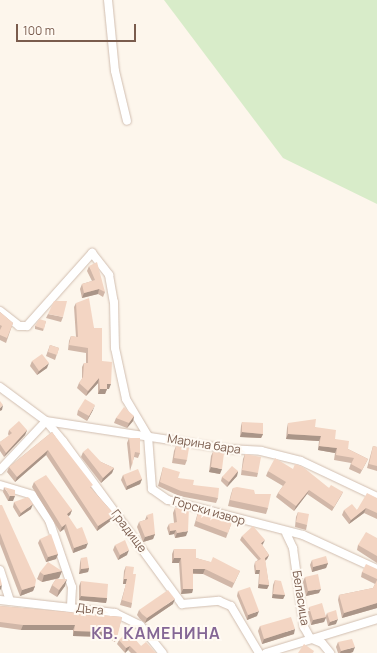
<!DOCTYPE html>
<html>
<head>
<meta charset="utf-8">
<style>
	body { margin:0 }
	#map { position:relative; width:377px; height:653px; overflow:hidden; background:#fdf6ec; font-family:Manrope,sans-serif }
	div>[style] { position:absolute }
	.green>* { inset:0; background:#d8ecc9 }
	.roads { filter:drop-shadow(0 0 1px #d1beb0) drop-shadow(0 0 1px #d1beb0) }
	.minor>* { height:8px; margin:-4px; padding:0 4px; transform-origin:4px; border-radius:4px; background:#fff }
	.wall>* { inset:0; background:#d1b7a8 }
	.shaded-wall>* { inset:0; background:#aa9588 }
	.building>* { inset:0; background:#f3d5c3 }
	span { translate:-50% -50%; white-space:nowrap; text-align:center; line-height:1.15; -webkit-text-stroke:4px #fffaf3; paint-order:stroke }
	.street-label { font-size:12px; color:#7a5c4d }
	.district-label { font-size:16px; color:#846695; font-weight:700; letter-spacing:1px }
	.scale { position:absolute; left:16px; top:24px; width:120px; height:18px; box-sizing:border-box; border:2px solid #7a5c4d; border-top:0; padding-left:5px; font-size:12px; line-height:14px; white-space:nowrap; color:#7a5c4d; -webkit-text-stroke:3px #fffaf3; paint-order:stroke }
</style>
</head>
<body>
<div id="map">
	<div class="green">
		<div style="clip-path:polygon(164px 0,377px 0,377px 204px,283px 158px)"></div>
	</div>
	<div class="roads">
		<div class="minor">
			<div style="left:108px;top:0;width:71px;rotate:84.4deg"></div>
			<div style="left:115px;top:71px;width:51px;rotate:76.5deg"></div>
			<div style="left:0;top:311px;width:24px;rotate:38deg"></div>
			<div style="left:19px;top:326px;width:8px"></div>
			<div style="left:27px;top:326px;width:98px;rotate:-48.3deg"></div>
			<div style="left:92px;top:253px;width:28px;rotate:52deg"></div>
			<div style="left:109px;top:275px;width:27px;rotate:80deg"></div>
			<div style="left:114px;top:302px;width:46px;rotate:88.8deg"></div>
			<div style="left:115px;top:348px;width:52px;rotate:77.8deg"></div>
			<div style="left:126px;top:399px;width:43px;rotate:59.3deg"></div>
			<div style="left:148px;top:436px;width:53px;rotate:85.7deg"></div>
			<div style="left:152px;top:489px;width:19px;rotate:35deg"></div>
			<div style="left:168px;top:500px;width:139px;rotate:14.5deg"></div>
			<div style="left:303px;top:535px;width:81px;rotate:24.7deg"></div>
			<div style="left:0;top:387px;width:57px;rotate:36.5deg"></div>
			<div style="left:46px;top:421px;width:26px;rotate:50deg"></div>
			<div style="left:63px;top:441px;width:202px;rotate:53.9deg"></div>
			<div style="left:182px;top:604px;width:37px;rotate:-5deg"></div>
			<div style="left:219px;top:601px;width:13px;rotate:23deg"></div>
			<div style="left:231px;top:606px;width:55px;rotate:59.2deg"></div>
			<div style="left:0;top:470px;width:67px;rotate:-46.8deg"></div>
			<div style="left:46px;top:421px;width:184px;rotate:8.7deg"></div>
			<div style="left:228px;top:449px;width:33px;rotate:3deg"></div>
			<div style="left:261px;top:451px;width:41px;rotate:14deg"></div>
			<div style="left:301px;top:461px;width:84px;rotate:25.3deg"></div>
			<div style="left:0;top:485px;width:34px;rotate:17deg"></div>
			<div style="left:32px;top:495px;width:30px;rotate:56deg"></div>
			<div style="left:49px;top:520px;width:71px;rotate:71.1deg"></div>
			<div style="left:72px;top:587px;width:20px;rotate:93deg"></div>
			<div style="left:286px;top:533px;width:17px;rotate:65deg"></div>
			<div style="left:293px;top:548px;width:80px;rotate:82.1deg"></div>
			<div style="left:304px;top:627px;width:13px;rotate:61deg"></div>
			<div style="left:310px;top:638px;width:13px;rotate:23deg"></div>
			<div style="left:322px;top:643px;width:13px;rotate:51deg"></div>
			<div style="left:0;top:570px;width:32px;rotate:72deg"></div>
			<div style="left:0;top:600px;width:116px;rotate:6.4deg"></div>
			<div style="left:115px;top:613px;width:28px;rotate:26deg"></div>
			<div style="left:140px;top:625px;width:36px;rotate:51deg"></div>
			<div style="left:266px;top:653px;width:116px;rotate:-17deg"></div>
		</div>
	</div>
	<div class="wall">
		<div style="clip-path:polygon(89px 266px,105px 292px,103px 297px,98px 294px,82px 298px,80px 289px,82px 284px,92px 281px,87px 271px)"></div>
		<div style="clip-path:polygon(76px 303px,94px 328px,109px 389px,107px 389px,105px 394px,98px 394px,98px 383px,86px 396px,77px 388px,79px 383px,82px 379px,82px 367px,84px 363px,86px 363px,86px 353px,68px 350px,69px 341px,71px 336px,76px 337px,74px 307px)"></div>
		<div style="clip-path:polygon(0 312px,13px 323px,6px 343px,0 340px)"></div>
		<div style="clip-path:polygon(48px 314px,63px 317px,61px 322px,46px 318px)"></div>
		<div style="clip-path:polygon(46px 321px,43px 331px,35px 329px,35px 326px)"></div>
		<div style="clip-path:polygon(50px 345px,59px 348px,55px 360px,46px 356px)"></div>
		<div style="clip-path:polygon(32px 361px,47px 368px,37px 375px,30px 366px)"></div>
		<div style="clip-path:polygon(78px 410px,93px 410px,87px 421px,77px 415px)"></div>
		<div style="clip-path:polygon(134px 416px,133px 421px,127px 428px,114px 423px,116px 418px)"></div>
		<div style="clip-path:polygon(242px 422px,263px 434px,261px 438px,240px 437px,241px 426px)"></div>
		<div style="clip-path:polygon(288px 423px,315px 427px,335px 439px,348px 449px,368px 459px,366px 463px,360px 474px,349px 469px,351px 463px,334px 460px,335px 453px,318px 450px,319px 441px,286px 439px,287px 428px)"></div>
		<div style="clip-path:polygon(9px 430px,27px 430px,25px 435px,4px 457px,0 451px,0 442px,9px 436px,8px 434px)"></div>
		<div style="clip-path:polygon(52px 432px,92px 489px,115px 515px,113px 519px,97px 531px,46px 455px,15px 482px,7px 472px,9px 467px)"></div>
		<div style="clip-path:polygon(129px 438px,140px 453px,138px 458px,134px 457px,130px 471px,127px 443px)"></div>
		<div style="clip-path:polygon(176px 446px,187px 460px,185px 465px,172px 463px,174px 451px)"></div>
		<div style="clip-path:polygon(373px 446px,377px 447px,377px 471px,367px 468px)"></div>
		<div style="clip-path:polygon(83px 452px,101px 462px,114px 468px,112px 473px,101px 483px,81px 457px)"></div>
		<div style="clip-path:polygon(213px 452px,220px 474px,209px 472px,211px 456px)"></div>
		<div style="clip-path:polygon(245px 454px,258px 473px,257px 477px,241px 475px,243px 459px)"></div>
		<div style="clip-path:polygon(163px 467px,178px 478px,193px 485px,218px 498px,216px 503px,179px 496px,158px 486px)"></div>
		<div style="clip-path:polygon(238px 471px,237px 476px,227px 487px,221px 481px,222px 477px)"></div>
		<div style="clip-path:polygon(268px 471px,329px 488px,343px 492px,341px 496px,332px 511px,307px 494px,294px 511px,276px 497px,278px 493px,283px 486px,266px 476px)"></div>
		<div style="clip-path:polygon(123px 475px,142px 479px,140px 484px,126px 490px,121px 480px)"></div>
		<div style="clip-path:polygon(34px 482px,72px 510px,70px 515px,68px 516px,86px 548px,73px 553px,64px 529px,60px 532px,32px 487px)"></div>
		<div style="clip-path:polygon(4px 487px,13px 501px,8px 501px,3px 492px)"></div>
		<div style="clip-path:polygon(233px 488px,255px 494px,268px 508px,266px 514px,228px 506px,231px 494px)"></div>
		<div style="clip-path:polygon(377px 498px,377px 519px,364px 513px,349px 524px,342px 515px,344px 510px,357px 510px)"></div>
		<div style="clip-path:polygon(14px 502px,31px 509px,19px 517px,13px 507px)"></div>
		<div style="clip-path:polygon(0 505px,35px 586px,33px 591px,20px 596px,0 544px)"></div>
		<div style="clip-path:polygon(175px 508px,186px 536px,175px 538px,174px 534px,169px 535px,167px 528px,169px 524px,174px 523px,173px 513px)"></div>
		<div style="clip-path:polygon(199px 509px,233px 519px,226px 538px,194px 526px)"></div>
		<div style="clip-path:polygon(298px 512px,307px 525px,306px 530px,295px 527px,296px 517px)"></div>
		<div style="clip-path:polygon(147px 515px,155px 534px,153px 539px,143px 542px,137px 527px,139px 522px,145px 520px)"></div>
		<div style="clip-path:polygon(242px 536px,263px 544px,262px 545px,269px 555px,267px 559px,265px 561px,269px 585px,267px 589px,258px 588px,259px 574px,255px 574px,254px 566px,255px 562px,258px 560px,240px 540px)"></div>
		<div style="clip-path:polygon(377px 538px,377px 563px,357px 550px,358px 545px)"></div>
		<div style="clip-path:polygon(40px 539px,58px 554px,56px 559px,46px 562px,38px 543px)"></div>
		<div style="clip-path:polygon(115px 545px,127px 555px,118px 560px,113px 550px)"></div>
		<div style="clip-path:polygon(174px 549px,196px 558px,240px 571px,232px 588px,203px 574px,193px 574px,193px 589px,192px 593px,181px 594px,179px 563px,172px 563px,172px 554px)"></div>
		<div style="clip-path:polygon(81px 558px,89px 568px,88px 572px,79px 574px,80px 563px)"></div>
		<div style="clip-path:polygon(312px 560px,328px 563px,326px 568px,312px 572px,310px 565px)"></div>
		<div style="clip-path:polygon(126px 566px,132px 603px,131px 608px,120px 605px,126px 584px,123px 584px,124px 571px)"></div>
		<div style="clip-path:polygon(377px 569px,377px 608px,342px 618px,338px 600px,339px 595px,373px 588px,375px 584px,361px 577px,362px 572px)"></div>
		<div style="clip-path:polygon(62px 571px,59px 578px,57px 579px,65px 586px,57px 597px,49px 592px,52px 585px,56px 579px,42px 582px,37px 579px,40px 572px)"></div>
		<div style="clip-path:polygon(305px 577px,319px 593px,306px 596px,303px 582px)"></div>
		<div style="clip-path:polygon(275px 580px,285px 595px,283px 599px,272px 598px,273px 585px)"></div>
		<div style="clip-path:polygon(81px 581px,107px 598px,106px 603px,79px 600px,79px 586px)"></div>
		<div style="clip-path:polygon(238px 591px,257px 616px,247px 620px,237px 596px)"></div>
		<div style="clip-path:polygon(173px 604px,145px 623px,140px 619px,137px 615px,139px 610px)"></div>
		<div style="clip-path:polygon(0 606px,122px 617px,115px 642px,106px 637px,73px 636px,73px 630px,21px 630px,0 627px)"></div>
		<div style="clip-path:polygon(309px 607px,326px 616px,327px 613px,336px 624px,328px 626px,326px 618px,324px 622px,311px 625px,308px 612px)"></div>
		<div style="clip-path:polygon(260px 626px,294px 634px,262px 644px,258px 631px)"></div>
		<div style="clip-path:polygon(119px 640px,141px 646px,156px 653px,131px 653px,128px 650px,125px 653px,117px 644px)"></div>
		<div style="clip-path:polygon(338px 642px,353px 652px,350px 653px,338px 653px,336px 647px)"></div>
	</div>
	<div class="shaded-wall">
		<div style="clip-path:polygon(99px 289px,98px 294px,82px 298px,84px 293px)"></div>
		<div style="clip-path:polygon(49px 363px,47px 368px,37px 375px,39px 371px)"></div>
		<div style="clip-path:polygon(99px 378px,98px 383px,86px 396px,88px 391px)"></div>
		<div style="clip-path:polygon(107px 384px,111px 384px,109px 389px,105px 389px)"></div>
		<div style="clip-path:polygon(100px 389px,107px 389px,105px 394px,98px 394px)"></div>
		<div style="clip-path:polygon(3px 405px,2px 410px,0 411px,0 408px)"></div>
		<div style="clip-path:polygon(95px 405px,93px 410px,87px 421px,89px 416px)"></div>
		<div style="clip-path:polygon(134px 416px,133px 421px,127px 428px,129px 423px)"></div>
		<div style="clip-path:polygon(27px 430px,25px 435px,4px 457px,6px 453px)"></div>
		<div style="clip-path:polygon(242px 432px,263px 434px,261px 438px,240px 437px)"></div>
		<div style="clip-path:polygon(288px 434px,321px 436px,319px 441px,286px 439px)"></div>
		<div style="clip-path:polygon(319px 446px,337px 448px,335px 453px,318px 450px)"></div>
		<div style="clip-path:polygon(48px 450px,46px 455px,15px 482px,17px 477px)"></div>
		<div style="clip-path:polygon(211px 467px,222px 469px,220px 474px,209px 472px)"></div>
		<div style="clip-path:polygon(114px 468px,112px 473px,101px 483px,103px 478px)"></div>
		<div style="clip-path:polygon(238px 471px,237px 476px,227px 487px,229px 482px)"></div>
		<div style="clip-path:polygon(142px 479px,140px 484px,126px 490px,127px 486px)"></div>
		<div style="clip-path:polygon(309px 490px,307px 494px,294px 511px,296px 506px)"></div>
		<div style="clip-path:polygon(10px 496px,15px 496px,13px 501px,8px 501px)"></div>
		<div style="clip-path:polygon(33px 504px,31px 509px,19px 517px,21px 513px)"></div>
		<div style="clip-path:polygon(366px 508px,364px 513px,349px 524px,351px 520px)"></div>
		<div style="clip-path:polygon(72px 510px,70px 515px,65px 518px,67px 514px)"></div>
		<div style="clip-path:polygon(115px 515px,113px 519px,97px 531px,98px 526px)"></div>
		<div style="clip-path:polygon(66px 524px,64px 529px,60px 532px,62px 527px)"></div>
		<div style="clip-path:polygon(176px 530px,174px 534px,169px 535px,170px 531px)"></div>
		<div style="clip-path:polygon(188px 531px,186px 536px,175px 538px,177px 533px)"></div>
		<div style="clip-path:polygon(155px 534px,153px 539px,143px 542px,145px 537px)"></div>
		<div style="clip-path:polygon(265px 540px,263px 544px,259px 547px,261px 543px)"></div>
		<div style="clip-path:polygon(88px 543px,86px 548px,73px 553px,74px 548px)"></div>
		<div style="clip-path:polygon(129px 550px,127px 555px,118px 560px,120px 555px)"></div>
		<div style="clip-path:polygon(58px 554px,56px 559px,46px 562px,48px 557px)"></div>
		<div style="clip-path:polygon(269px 555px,267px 559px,263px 562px,265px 558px)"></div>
		<div style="clip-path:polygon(174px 558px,181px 558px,179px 563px,172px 563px)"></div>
		<div style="clip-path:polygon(328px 563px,326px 568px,312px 572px,313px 567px)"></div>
		<div style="clip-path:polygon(89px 568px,88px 572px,79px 574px,81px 569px)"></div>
		<div style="clip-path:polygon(193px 569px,205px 569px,203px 574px,191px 573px)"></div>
		<div style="clip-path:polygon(256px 570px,260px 570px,259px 574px,255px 574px)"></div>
		<div style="clip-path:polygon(62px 571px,59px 578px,42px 582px,44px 575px)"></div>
		<div style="clip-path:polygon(67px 579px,65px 586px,57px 597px,59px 590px)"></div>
		<div style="clip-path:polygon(124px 579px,127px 579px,126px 584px,123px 584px)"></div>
		<div style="clip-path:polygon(259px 584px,269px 585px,267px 589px,258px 588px)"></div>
		<div style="clip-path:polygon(2px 585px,1px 589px,0 590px,0 586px)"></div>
		<div style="clip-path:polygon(35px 586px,33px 591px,20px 596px,22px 590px)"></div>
		<div style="clip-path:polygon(183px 589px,193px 589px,192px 593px,181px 594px)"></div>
		<div style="clip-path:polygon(321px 589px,319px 593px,306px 596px,308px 591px)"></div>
		<div style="clip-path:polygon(273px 594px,285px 595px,283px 599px,272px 598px)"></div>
		<div style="clip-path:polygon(81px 596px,107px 598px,106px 603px,79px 600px)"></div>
		<div style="clip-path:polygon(175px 599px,173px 604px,145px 623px,147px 618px)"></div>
		<div style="clip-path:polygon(377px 603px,377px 608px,342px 618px,344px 613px)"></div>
		<div style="clip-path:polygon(259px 611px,257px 616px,247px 620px,248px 615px)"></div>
		<div style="clip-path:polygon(326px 617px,324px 622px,311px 625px,313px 620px)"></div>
		<div style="clip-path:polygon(338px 619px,336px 624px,328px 626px,330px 622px)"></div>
		<div style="clip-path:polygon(23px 625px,75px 625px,73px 630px,21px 630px)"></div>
		<div style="clip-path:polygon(295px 629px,294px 634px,262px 644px,264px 639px)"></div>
		<div style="clip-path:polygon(74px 631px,107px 632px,106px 637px,73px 636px)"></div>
		<div style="clip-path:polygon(130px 646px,128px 650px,125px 653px,126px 648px)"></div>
		<div style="clip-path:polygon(355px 647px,353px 652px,350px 653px,340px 653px,341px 651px)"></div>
	</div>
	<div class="building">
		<div style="clip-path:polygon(97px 262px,105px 292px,99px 289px,84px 293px,82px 284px,95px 280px,89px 266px)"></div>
		<div style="clip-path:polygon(89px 298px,94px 328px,102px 328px,102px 361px,112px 362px,111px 384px,107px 384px,107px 389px,100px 389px,99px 378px,88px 391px,79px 383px,83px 377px,84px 363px,88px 363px,88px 348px,69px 345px,71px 336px,78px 337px,76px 303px)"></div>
		<div style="clip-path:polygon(54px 301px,67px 301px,63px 317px,48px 314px)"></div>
		<div style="clip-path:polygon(0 312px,13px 323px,7px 338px,0 335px,0 330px,2px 326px,0 325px)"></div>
		<div style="clip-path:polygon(39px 319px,46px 321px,44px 329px,35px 326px)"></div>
		<div style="clip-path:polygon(50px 345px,59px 348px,57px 355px,48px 352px)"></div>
		<div style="clip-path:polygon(42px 354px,49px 363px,39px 371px,32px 361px)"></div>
		<div style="clip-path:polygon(85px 399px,95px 405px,89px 416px,78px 410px)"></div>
		<div style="clip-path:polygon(0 401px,3px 405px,0 408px)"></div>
		<div style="clip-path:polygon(124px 407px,134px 416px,129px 423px,116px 418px)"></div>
		<div style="clip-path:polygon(316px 419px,315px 427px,336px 430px,335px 439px,349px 441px,348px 449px,368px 459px,362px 470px,351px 464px,354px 458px,336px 455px,337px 448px,319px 446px,321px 436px,288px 434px,288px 423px)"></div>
		<div style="clip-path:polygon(19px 421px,27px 430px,6px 453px,0 444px,0 442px,12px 433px,9px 430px)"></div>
		<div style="clip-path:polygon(242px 422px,263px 423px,263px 434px,242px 432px)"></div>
		<div style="clip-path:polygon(52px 432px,93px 485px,90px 487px,115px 515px,98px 526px,48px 450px,17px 477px,9px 467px)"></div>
		<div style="clip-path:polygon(129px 438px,140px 438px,140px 453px,135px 452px,132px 466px)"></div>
		<div style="clip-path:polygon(176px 446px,189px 448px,187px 460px,174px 458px)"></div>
		<div style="clip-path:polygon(373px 446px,377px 447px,377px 466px,369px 464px)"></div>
		<div style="clip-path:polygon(88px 448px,101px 462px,114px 468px,103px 478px,83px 452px)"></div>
		<div style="clip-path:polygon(213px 452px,224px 453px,222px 469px,211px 467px)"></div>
		<div style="clip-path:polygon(245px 454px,261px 457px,258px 473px,242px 470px)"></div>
		<div style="clip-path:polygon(275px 458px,293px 469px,295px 464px,303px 467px,329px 488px,331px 485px,343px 492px,334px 507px,309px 490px,296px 506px,278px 493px,286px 482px,268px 471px)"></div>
		<div style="clip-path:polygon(232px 466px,238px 471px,229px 482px,222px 477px)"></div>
		<div style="clip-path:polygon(163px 467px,180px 472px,178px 478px,194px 480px,193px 485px,219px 488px,218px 498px,181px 491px,160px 482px)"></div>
		<div style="clip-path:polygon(138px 469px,142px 479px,127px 486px,123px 475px)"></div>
		<div style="clip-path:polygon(46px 475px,72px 510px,67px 514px,77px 529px,82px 527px,88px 543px,74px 548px,66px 524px,62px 527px,34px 482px)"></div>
		<div style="clip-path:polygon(4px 487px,15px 490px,15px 496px,10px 496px)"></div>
		<div style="clip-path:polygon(237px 487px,254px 490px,255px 494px,271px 494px,268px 508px,230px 500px,233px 488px)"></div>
		<div style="clip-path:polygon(367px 493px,377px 498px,377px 513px,366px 508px,351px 520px,344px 510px,352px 504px,357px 510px)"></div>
		<div style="clip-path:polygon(28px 497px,33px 504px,21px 513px,14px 502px)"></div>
		<div style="clip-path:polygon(0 505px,2px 505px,36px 580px,35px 586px,22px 590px,0 533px)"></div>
		<div style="clip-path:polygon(189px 507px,188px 531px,177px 533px,176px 530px,170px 531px,169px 524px,177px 522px,175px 508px)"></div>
		<div style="clip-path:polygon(199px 509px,233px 519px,228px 533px,196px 521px)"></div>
		<div style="clip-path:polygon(298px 512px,309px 514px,307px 525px,296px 522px)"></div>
		<div style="clip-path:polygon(153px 513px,155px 534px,145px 537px,139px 522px,148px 519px,147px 515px)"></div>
		<div style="clip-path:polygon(253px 526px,265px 540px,261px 543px,269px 555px,265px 558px,269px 585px,259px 584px,260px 570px,256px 570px,255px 562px,261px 559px,242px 536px)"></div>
		<div style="clip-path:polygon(366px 532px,377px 538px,377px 556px,358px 545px)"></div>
		<div style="clip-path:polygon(51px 534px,58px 554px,48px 557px,40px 539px)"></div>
		<div style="clip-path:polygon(125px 540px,129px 550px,120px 555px,115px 545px)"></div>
		<div style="clip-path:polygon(174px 549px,196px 549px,196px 558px,211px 562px,213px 557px,240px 571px,234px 583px,205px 569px,193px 569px,193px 589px,183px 589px,181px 558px,174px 558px)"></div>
		<div style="clip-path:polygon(326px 556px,328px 563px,313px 567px,312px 560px)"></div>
		<div style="clip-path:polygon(87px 557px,89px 568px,81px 569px,81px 558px)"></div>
		<div style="clip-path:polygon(48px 562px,62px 571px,44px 575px,40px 572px)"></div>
		<div style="clip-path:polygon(366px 564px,377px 569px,377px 579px,362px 572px)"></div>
		<div style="clip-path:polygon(126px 566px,134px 567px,133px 574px,136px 574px,132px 603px,122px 600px,127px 579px,124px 579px)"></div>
		<div style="clip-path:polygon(318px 574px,321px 589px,308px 591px,305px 577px)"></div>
		<div style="clip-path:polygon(0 577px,2px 585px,0 586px)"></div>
		<div style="clip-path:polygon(56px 579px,67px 579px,59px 590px,52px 585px)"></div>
		<div style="clip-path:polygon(275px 580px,281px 581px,285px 595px,273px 594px)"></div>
		<div style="clip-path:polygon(377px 580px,377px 603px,344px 613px,339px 595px,373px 588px)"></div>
		<div style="clip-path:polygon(81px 581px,108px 584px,107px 598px,81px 596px)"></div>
		<div style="clip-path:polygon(250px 587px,259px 611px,248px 615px,238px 591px)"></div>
		<div style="clip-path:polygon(168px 590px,175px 599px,147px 618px,142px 614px,139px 610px)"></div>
		<div style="clip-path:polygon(322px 603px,326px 617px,313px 620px,309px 607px)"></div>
		<div style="clip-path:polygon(0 606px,122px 617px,117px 638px,107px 632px,74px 631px,75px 625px,23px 625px,0 622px)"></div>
		<div style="clip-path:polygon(336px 610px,338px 619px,330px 622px,327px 613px)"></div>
		<div style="clip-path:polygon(291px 617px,295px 629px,264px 639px,260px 626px)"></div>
		<div style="clip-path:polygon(128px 631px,141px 646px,146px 642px,156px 653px,137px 653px,130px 646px,126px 648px,119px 640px)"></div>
		<div style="clip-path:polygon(352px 639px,355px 647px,341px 651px,338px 642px)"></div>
		<div style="clip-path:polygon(304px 644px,314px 651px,313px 653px,298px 653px)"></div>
	</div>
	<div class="street-label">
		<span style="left:204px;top:444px;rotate:9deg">Марина бара</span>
		<span style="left:209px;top:511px;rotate:16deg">Горски извор</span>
		<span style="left:129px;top:531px;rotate:53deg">Градище</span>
		<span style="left:301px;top:598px;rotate:81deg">Беласица</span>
		<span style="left:90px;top:609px;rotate:7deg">Дъга</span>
	</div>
	<div class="district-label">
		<span style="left:156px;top:633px">КВ. КАМЕНИНА</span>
	</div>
	<div class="scale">100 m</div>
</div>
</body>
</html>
